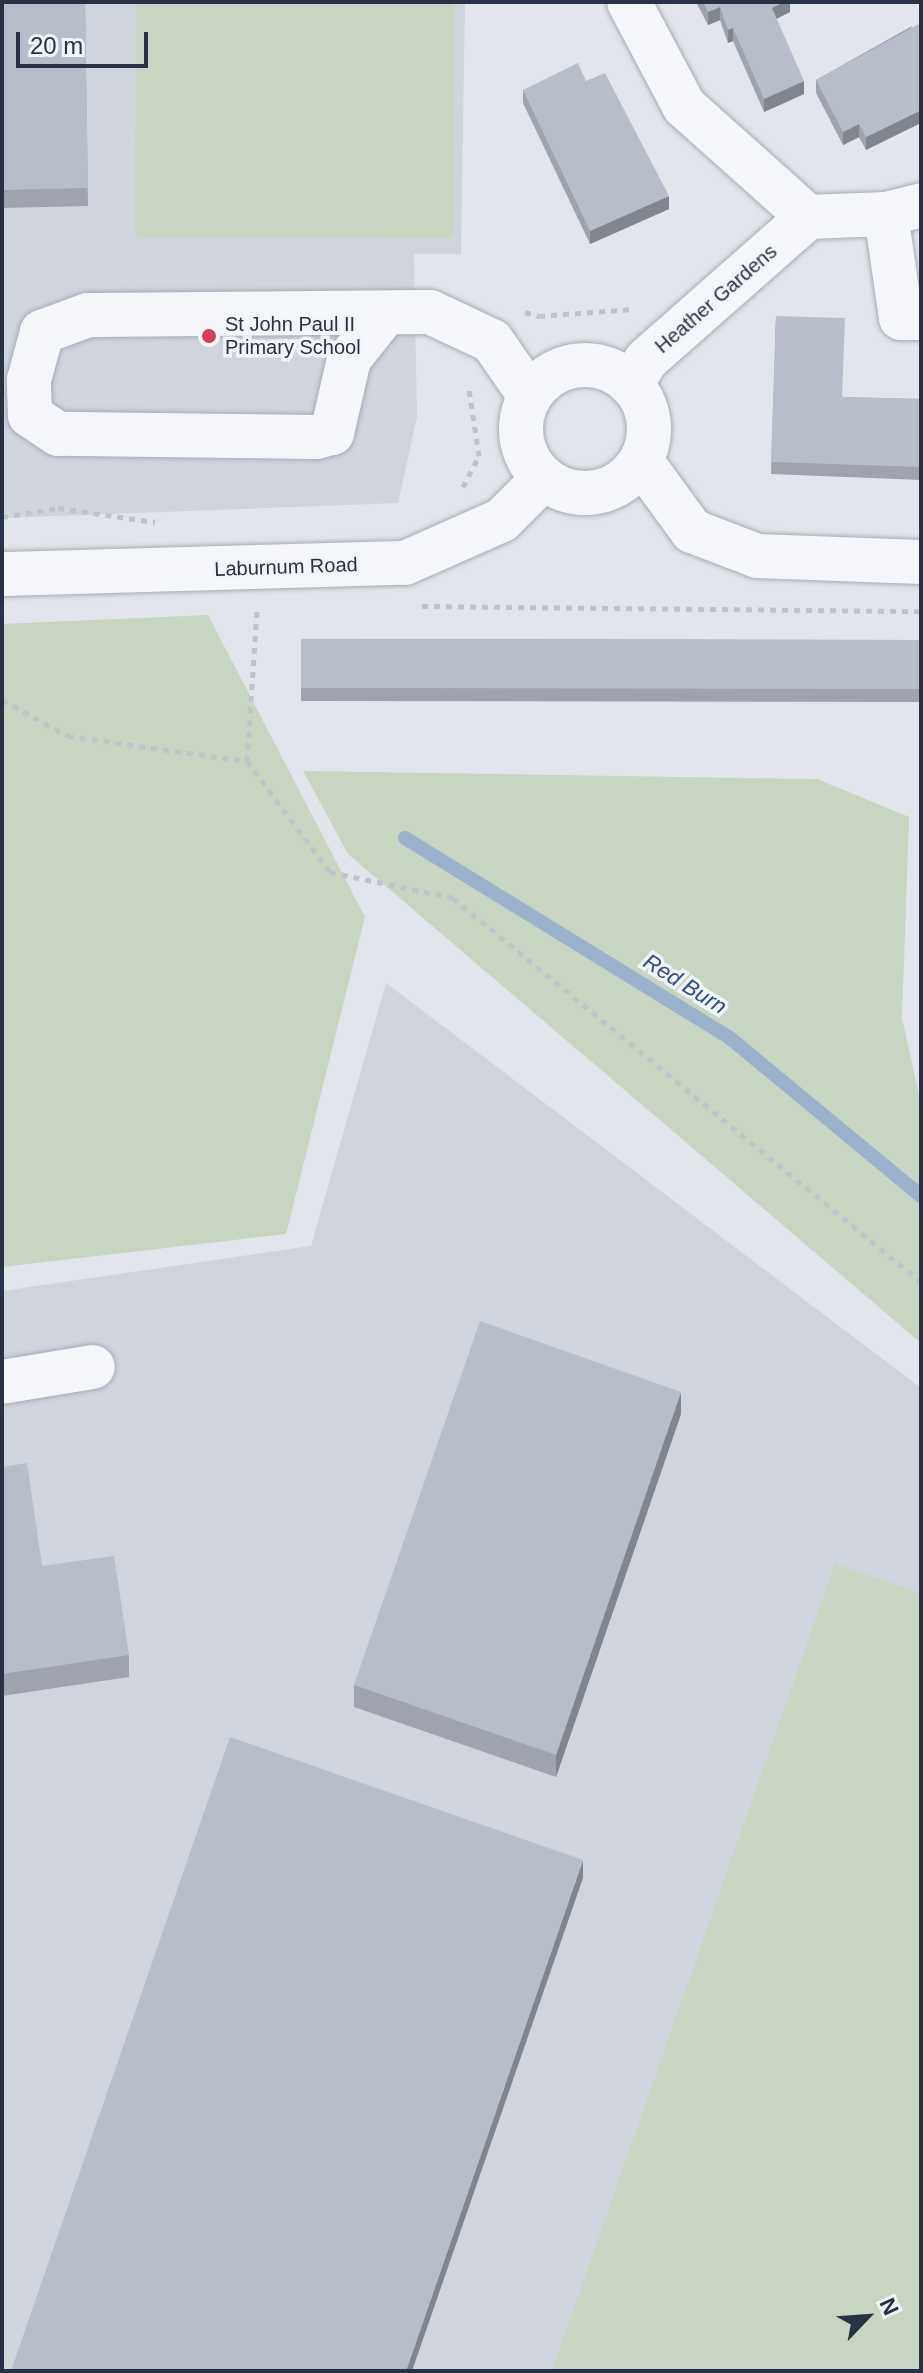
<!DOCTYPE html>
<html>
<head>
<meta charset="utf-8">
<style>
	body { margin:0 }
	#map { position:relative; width:923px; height:2373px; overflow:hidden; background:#e2e5eb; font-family:Helvetica,sans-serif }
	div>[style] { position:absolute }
	.built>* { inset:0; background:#cfd4dd }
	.green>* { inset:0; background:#c7d5c2 }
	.stream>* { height:14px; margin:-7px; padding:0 7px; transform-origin:7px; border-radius:7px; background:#9bb2cd }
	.path>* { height:5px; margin-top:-2.5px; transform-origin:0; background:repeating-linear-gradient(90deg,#c0c3ca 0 6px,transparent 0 12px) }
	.roads { filter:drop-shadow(0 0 2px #a7acb6) drop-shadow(0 0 2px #a7acb6) }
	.minor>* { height:44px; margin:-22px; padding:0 22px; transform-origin:22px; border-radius:22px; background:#f5f6f9 }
	.minor>.ring { margin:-22px; padding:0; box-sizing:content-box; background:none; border:44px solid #f5f6f9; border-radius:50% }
	.wall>* { inset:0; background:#9ea3ad }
	.shaded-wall>* { inset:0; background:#81858d }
	.building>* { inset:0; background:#b8bec9 }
	.dots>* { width:22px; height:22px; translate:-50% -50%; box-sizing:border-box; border:4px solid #f1f4f8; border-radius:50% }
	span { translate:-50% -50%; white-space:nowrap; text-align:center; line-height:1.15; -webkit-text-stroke:7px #f1f4f8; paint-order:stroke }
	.street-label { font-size:20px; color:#293244 }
	.poi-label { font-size:20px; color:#293244 }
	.left { translate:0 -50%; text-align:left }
	.water-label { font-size:22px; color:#304f7b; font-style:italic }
	.frame { position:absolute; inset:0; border:4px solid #293244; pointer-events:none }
	.north { position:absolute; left:827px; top:2277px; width:80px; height:80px; -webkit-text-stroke:6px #f1f4f8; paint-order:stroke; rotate:65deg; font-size:22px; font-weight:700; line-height:32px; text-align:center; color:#293244 }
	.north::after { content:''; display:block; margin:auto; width:28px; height:36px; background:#293244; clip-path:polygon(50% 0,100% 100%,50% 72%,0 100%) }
	.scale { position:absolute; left:16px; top:32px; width:132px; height:36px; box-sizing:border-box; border:4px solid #293244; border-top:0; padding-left:10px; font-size:24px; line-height:28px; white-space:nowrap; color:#293244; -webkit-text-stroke:6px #f1f4f8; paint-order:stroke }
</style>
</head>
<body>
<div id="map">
	<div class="built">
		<div style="clip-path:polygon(2px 2px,465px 2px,461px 254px,414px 254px,417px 417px,398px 503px,2px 518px)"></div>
		<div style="clip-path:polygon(386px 983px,921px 1388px,921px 2371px,2px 2371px,2px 1291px,311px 1246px)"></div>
	</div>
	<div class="green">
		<div style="clip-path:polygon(136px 2px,454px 2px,453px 238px,135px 237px)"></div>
		<div style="clip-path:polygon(208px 615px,365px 917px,286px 1234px,2px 1267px,2px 624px)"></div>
		<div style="clip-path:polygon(303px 771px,817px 779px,909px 817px,902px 1018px,921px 1104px,921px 1343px,348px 854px)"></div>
		<div style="clip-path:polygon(835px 1564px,921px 1593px,921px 2371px,552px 2371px)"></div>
	</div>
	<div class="stream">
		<div style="left:405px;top:838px;width:382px;rotate:31.6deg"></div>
		<div style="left:730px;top:1038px;width:248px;rotate:39.6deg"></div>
	</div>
	<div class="path">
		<div style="left:525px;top:312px;width:15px;rotate:16deg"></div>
		<div style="left:539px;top:316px;width:95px;rotate:-4.2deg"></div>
		<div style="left:463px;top:487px;width:35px;rotate:-63deg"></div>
		<div style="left:479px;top:456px;width:68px;rotate:-98.5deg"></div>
		<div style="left:2px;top:517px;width:57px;rotate:-9.1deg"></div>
		<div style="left:58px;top:508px;width:98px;rotate:8.2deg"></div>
		<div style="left:422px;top:606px;width:499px;rotate:0.6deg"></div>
		<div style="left:2px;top:700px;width:75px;rotate:28.6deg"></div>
		<div style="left:68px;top:736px;width:181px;rotate:8deg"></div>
		<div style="left:247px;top:761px;width:139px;rotate:53.2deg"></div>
		<div style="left:330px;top:872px;width:126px;rotate:11.9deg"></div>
		<div style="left:453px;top:898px;width:605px;rotate:39.37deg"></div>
		<div style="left:247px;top:761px;width:151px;rotate:-86.2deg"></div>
	</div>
	<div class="roads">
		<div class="minor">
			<div style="left:629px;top:2px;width:118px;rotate:62.1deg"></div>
			<div style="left:684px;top:106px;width:166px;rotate:41.8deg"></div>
			<div style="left:886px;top:214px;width:105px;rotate:81.8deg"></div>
			<div style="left:901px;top:318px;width:20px"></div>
			<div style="left:384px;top:315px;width:56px;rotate:128.5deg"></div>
			<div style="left:349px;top:359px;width:76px;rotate:102.9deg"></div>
			<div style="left:332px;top:433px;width:16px;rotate:166deg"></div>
			<div style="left:316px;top:437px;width:258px;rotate:-179.3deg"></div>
			<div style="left:58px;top:434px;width:34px;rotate:-146deg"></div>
			<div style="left:30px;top:415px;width:35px;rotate:-92deg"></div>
			<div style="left:29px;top:380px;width:50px;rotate:-74.8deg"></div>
			<div style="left:42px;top:332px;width:49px;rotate:-20.3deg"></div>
			<div style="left:88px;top:315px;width:342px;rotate:-0.5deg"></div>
			<div style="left:430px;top:312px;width:68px;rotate:25.1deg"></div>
			<div style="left:492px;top:341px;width:67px;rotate:55.4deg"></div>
			<div class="ring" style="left:521px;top:365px;width:84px;height:84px"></div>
			<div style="left:631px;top:385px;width:29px;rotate:-59deg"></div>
			<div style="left:646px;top:360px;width:216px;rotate:-41.4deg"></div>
			<div style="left:808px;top:217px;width:78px;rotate:-2.2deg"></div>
			<div style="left:886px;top:214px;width:36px;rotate:-14deg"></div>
			<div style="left:641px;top:461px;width:87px;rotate:53.9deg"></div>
			<div style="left:692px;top:531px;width:70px;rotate:21deg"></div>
			<div style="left:757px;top:556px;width:164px;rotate:2.1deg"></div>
			<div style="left:2px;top:574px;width:403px;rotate:-1.6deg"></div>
			<div style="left:405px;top:563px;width:106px;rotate:-23.9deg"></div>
			<div style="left:502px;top:520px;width:59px;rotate:-45deg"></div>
			<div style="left:2px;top:1382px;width:92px;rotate:-9.4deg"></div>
		</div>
	</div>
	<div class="wall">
		<div style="clip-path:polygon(2px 2px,85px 2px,88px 206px,2px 208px)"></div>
		<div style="clip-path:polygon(696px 2px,790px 2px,790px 12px,776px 19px,804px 94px,764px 112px,733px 41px,728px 43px,720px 20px,708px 25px)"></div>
		<div style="clip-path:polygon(912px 26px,866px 150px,859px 137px,843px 145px,816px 93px,816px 80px)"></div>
		<div style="clip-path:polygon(586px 81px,669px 209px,590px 244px,523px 103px,523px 90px)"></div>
		<div style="clip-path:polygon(776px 316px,843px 397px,921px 399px,921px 480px,771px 474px)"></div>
		<div style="clip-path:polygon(301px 639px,921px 640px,921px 702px,301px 701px)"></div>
		<div style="clip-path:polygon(681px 1414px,556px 1777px,354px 1707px,354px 1685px)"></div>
		<div style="clip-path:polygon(2px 1467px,42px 1566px,129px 1655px,129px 1677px,2px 1696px)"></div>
	</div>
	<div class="shaded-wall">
		<div style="clip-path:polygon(784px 2px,790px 2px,790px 12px,772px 21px,772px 8px)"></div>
		<div style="clip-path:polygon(720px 7px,720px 20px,708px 25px,708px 12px)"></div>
		<div style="clip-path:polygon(733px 28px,733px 41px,728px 43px,728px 30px)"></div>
		<div style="clip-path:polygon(804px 81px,804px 94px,764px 112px,764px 99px)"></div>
		<div style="clip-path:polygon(921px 110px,921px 123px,866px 150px,866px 137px)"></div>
		<div style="clip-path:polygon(859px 124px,859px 137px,843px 145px,843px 132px)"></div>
		<div style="clip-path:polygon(669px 196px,669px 209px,590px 244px,590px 231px)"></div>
		<div style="clip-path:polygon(681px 1392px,681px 1414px,556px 1777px,556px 1755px)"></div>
		<div style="clip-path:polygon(583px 1860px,583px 1878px,412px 2371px,406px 2371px)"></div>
	</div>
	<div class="building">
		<div style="clip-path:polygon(2px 2px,85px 2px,88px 188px,2px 190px)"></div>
		<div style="clip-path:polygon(703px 2px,784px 2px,772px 8px,804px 81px,764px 99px,733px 28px,728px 30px,720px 7px,708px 12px)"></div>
		<div style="clip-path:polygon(921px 23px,921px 110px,866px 137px,859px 124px,843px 132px,816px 80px)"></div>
		<div style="clip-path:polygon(578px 63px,586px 81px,605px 73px,669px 196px,590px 231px,523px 90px)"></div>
		<div style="clip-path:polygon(776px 316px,845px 318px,842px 397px,921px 399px,921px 467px,771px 462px)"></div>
		<div style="clip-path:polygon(301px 639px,921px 640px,921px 689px,301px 688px)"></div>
		<div style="clip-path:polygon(480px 1321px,681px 1392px,556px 1755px,354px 1685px)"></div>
		<div style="clip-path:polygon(27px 1463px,42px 1566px,114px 1556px,129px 1655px,2px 1674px,2px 1467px)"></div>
		<div style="clip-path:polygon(230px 1737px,583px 1860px,406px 2371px,11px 2371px)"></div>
	</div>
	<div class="dots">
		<div style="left:209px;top:336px;background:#d64053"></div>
	</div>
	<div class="street-label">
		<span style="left:716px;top:299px;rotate:-41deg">Heather Gardens</span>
		<span style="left:286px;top:567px;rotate:-2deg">Laburnum Road</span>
	</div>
	<div class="poi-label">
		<span class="left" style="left:225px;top:336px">St John Paul II<br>Primary School</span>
	</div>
	<div class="water-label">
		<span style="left:685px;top:984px;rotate:32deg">Red Burn</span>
	</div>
	<div class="frame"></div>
	<div class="north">N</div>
	<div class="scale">20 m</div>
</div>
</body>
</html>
